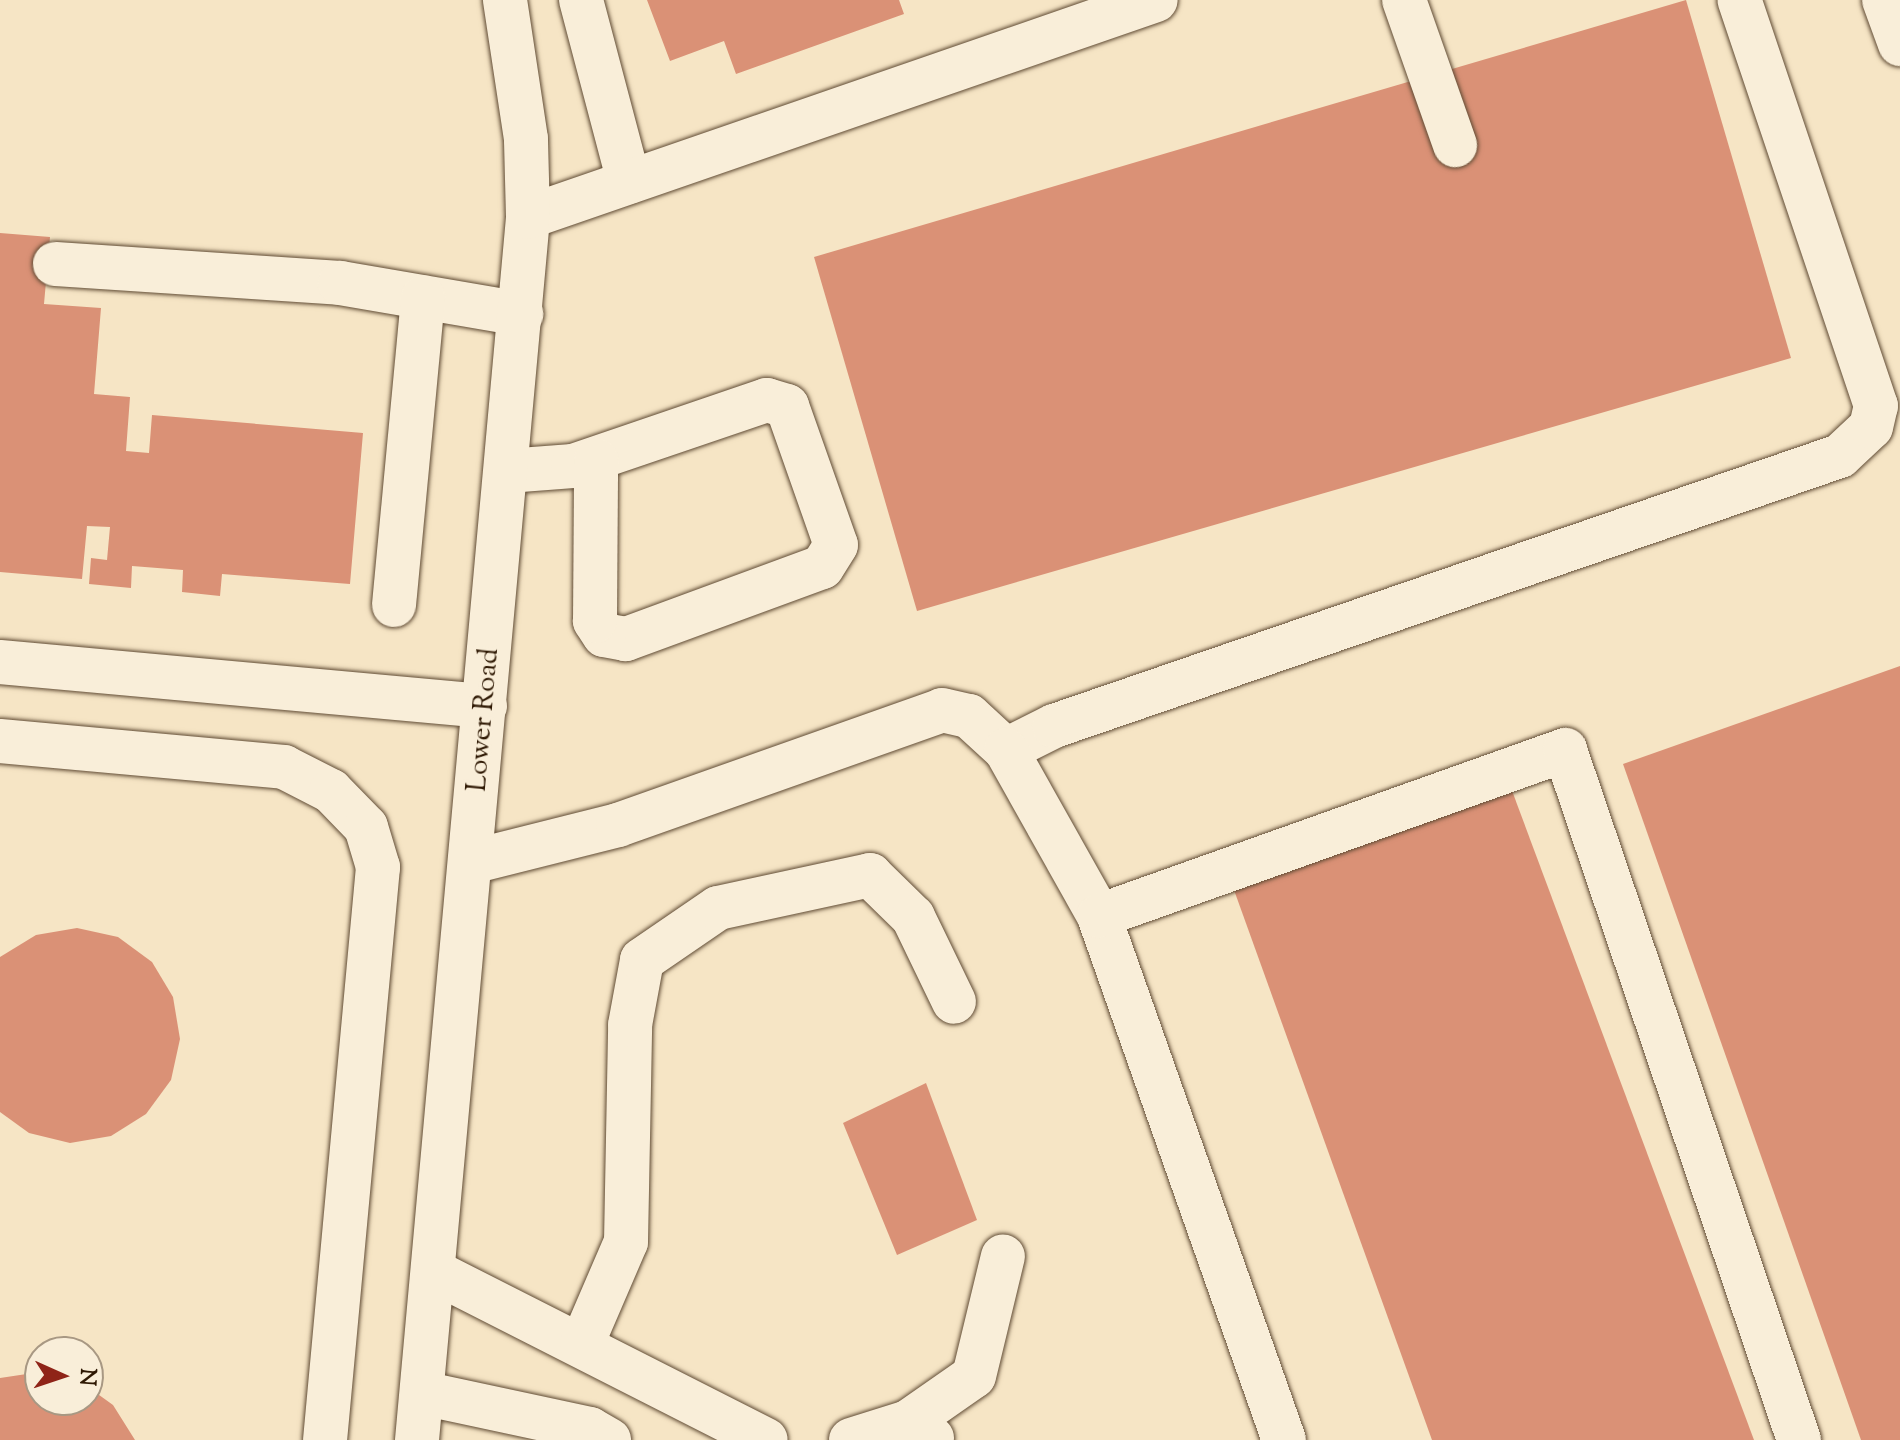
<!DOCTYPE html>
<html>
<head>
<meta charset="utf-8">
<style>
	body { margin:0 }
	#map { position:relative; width:1900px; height:1440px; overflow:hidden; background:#f6e5c5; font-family:"Sorts Mill Goudy",serif }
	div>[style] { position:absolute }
	.building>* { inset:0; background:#da9176 }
	.roads { filter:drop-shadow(0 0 2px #604b34) drop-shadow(0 0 2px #604b34) }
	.minor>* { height:44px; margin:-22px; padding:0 22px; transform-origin:22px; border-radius:22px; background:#f9eed9 }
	span { translate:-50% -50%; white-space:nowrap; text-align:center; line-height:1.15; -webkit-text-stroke:6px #f9eed9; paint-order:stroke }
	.street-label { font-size:28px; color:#2e1803 }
	.north { position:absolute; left:24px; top:1336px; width:80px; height:80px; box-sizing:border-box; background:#f9eed9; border:2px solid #a89883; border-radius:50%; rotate:93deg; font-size:22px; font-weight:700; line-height:32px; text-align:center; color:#2e1803 }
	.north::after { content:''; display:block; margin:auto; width:28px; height:36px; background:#8f2418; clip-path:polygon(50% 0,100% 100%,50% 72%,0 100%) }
</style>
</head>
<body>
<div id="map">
	<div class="building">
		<div style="clip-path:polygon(647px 0,899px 0,904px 14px,736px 74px,724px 41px,670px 61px)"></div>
		<div style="clip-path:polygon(1686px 0,1791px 358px,917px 611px,814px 257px)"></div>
		<div style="clip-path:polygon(0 233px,50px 237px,44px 304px,101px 308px,94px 394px,130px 397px,126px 451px,149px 453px,152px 415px,363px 433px,350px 584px,222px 574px,220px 596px,182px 592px,183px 570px,132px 566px,131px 588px,89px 584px,91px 558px,107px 560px,110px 527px,87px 526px,82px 579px,0 572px)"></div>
		<div style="clip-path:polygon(1900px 666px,1900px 1440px,1861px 1440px,1623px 764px)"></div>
		<div style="clip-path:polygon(1511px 788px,1754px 1440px,1432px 1440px,1234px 890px)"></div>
		<div style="clip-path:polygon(77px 928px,118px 937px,152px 962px,173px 997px,180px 1039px,171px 1080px,146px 1114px,111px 1136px,70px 1143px,29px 1133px,0 1112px,0 957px,36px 935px)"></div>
		<div style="clip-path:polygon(926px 1083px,977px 1220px,897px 1255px,843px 1123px)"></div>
		<div style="clip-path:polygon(40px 1372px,40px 1400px,88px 1400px,88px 1387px,113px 1405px,135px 1440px,0 1440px,0 1378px)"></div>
	</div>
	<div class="roads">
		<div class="minor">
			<div style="left:581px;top:0;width:188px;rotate:75.2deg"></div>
			<div style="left:1404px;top:0;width:154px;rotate:70.6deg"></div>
			<div style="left:1884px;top:0;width:47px;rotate:70deg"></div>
			<div style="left:528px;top:217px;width:664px;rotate:-19.06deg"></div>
			<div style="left:55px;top:264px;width:286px;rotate:3.8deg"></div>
			<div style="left:340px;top:283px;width:184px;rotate:9.7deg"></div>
			<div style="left:507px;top:471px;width:66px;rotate:-4.3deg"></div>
			<div style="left:573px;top:466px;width:205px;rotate:-18.8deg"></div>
			<div style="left:767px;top:400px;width:21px;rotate:17deg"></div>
			<div style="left:787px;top:406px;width:147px;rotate:70.6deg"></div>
			<div style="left:836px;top:545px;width:26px;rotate:122deg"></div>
			<div style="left:822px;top:567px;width:209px;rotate:159.8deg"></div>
			<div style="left:626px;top:639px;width:22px;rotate:-170deg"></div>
			<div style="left:604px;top:635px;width:17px;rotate:-123deg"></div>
			<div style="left:595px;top:621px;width:161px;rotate:-89.6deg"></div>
			<div style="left:394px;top:605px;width:309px;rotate:-84.6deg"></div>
			<div style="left:0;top:662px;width:487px;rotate:5.2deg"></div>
			<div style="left:0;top:741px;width:285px;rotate:5.2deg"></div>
			<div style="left:284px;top:767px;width:53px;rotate:27.1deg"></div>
			<div style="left:331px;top:791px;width:50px;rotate:45.8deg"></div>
			<div style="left:366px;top:827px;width:42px;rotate:73.3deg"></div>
			<div style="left:378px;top:867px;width:575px;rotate:95.28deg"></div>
			<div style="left:1006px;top:750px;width:54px;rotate:-26.6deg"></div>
			<div style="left:1054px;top:726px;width:831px;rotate:-18.96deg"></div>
			<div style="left:1840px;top:456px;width:42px;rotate:-43.1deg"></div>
			<div style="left:1871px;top:427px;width:22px;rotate:-77deg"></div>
			<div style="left:1876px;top:406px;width:428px;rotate:-108.6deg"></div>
			<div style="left:471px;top:862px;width:152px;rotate:-14.1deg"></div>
			<div style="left:618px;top:825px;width:344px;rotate:-19.5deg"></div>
			<div style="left:942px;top:710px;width:28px;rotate:13deg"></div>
			<div style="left:969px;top:716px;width:50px;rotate:42.6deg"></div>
			<div style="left:1006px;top:750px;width:190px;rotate:60.7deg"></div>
			<div style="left:433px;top:1271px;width:373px;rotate:26.9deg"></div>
			<div style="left:582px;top:1344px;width:111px;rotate:-66.7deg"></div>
			<div style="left:626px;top:1242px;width:217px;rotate:-88.9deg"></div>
			<div style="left:630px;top:1025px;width:66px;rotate:-79.5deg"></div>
			<div style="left:642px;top:960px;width:92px;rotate:-34.4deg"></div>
			<div style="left:718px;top:908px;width:156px;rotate:-12.2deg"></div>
			<div style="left:870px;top:875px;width:60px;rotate:44.3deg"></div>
			<div style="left:913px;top:917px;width:94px;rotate:64.2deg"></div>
			<div style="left:422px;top:1393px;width:172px;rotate:12.1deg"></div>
			<div style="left:590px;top:1429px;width:22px;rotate:30deg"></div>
			<div style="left:908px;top:1422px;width:80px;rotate:-34.9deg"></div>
			<div style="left:974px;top:1376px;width:123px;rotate:-76.4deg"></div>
			<div style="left:417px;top:1440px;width:1228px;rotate:-84.81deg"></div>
			<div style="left:528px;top:217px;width:78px;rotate:-91.5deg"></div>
			<div style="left:526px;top:139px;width:141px;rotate:-98.6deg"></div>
			<div style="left:851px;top:1440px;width:60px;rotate:-17.5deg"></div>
			<div style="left:908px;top:1422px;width:29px;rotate:34deg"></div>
			<div style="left:1284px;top:1440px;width:556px;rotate:-109.45deg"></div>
			<div style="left:1099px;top:916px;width:495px;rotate:-19.6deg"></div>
			<div style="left:1565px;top:750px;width:729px;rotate:71.27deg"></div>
		</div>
	</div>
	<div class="street-label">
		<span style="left:484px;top:720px;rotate:-85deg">Lower Road</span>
	</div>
	<div class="north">N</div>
</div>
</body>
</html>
